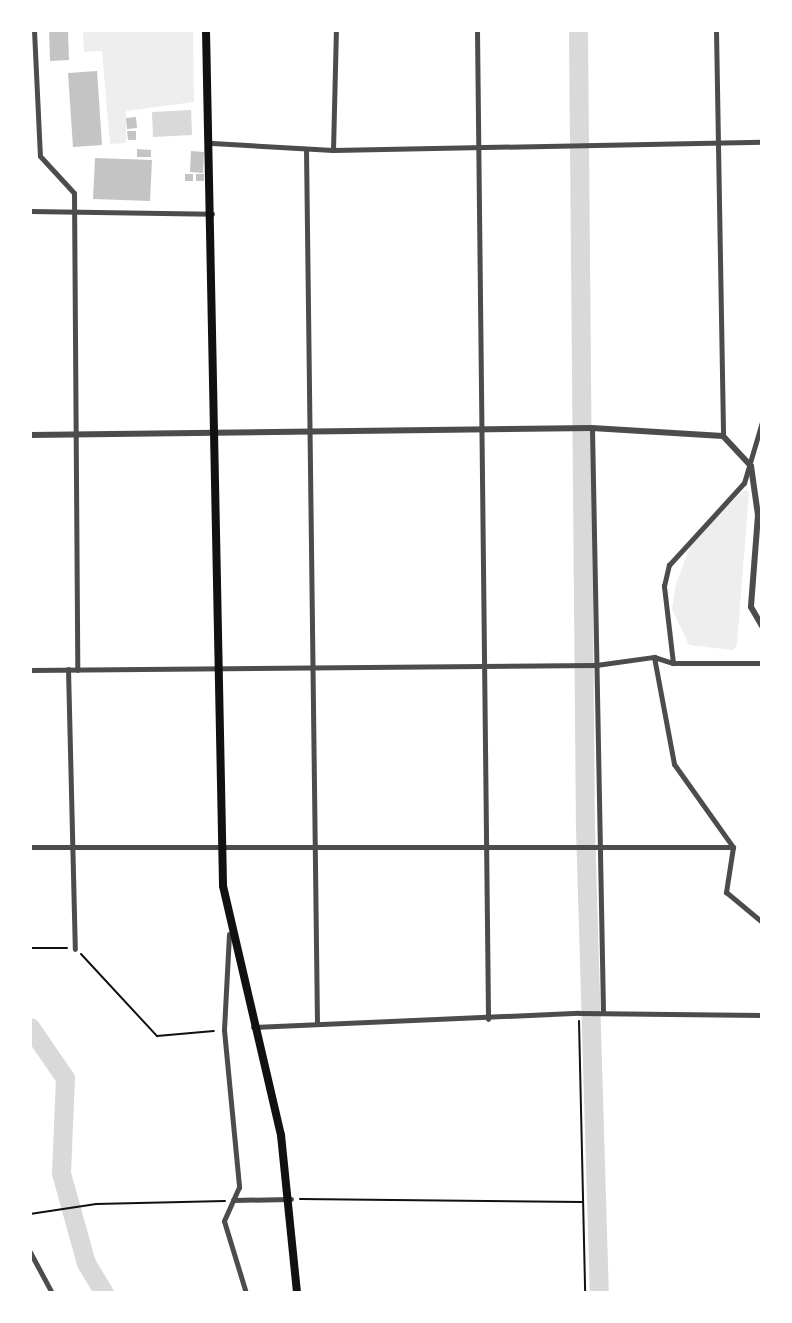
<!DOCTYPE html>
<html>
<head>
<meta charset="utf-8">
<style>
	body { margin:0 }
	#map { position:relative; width:792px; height:1323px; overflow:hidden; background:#fff; font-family:Inter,sans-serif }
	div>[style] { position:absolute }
	.green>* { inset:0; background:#eee }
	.water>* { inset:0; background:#d9d9d9 }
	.river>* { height:19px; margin:-9.5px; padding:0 9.5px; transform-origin:9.5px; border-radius:9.5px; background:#d9d9d9 }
	.building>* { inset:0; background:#c4c4c4 }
	.path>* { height:2px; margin:-1px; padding:0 1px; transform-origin:1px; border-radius:1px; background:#111 }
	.minor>* { height:5px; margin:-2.5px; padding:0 2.5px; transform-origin:2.5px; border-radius:2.5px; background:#4c4c4c }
	.tertiary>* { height:6px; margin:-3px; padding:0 3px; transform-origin:3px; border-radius:3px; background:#4c4c4c }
	.trunk>* { height:8px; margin:-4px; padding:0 4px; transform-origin:4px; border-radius:4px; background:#111 }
	span { translate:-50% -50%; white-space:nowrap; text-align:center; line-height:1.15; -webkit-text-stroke:5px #fff; paint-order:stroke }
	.frame { position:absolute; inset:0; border:32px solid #fff; pointer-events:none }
</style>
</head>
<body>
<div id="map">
	<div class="green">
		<div style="clip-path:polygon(83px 30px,193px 30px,194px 102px,126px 111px,126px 143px,110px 144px,102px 51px,84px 52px)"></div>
		<div style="clip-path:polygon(744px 490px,749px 492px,737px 645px,733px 650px,689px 645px,672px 609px,676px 584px,692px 541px)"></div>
	</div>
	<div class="water">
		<div style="clip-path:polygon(191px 110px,192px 135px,153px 137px,152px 112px)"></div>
	</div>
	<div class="river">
		<div style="left:578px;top:30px;width:797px;rotate:89.5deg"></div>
		<div style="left:585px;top:827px;width:466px;rotate:88.3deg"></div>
		<div style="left:30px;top:1027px;width:62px;rotate:55.5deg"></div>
		<div style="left:65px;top:1078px;width:95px;rotate:92.4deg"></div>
		<div style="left:61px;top:1173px;width:93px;rotate:74.5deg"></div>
		<div style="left:86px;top:1263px;width:35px;rotate:59deg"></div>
	</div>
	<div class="building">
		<div style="clip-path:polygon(49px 30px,68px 30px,69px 60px,50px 61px)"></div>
		<div style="clip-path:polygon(97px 71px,102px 145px,73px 147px,68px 73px)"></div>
		<div style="clip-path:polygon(136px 117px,137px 128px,127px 129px,126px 118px)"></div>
		<div style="clip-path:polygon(127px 131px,136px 131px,136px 140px,128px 140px)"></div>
		<div style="clip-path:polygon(137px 149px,151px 150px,151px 157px,137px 157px)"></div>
		<div style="clip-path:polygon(191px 151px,204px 152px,203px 173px,190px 172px)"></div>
		<div style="clip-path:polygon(95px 158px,152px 160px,150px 201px,93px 199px)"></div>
		<div style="clip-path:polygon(185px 174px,193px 174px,193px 181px,185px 181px)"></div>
		<div style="clip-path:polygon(196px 174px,204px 174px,204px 181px,196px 181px)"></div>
	</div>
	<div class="path">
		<div style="left:30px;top:948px;width:37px"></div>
		<div style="left:81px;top:954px;width:112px;rotate:47.2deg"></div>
		<div style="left:157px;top:1036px;width:57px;rotate:-5deg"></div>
		<div style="left:579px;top:1021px;width:272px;rotate:88.7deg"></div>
		<div style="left:300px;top:1199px;width:282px;rotate:0.6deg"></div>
		<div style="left:30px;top:1214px;width:67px;rotate:-8.6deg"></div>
		<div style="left:96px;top:1204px;width:129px;rotate:-1.3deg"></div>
	</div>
	<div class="minor">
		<div style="left:34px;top:30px;width:126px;rotate:87.3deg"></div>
		<div style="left:40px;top:156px;width:50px;rotate:47.4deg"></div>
		<div style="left:74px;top:193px;width:477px;rotate:89.6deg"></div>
		<div style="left:477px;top:30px;width:989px;rotate:89.36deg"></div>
		<div style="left:716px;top:30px;width:406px;rotate:89deg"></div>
		<div style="left:212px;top:143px;width:121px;rotate:3.3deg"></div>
		<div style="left:333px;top:150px;width:429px;rotate:-1.1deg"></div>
		<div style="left:306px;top:149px;width:873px;rotate:89.28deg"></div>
		<div style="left:333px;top:150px;width:120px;rotate:-88.6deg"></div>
		<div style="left:30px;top:211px;width:182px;rotate:0.9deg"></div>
		<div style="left:592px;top:428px;width:585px;rotate:88.92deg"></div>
		<div style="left:654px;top:657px;width:109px;rotate:79.4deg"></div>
		<div style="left:674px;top:764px;width:102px;rotate:54.6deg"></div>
		<div style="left:733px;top:847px;width:46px;rotate:98.8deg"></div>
		<div style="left:726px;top:892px;width:47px;rotate:39.8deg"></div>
		<div style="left:673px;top:663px;width:78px;rotate:-96.7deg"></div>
		<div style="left:664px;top:586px;width:22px;rotate:-77deg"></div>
		<div style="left:669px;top:565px;width:111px;rotate:-47.6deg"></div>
		<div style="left:744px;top:483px;width:64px;rotate:-73.6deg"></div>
		<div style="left:68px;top:669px;width:280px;rotate:88.6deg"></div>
		<div style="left:30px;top:670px;width:566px;rotate:-0.51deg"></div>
		<div style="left:596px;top:665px;width:59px;rotate:-7.9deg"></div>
		<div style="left:654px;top:657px;width:20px;rotate:18deg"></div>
		<div style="left:673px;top:663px;width:89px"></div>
		<div style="left:30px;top:847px;width:703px"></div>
		<div style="left:229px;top:934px;width:96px;rotate:93deg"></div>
		<div style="left:224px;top:1030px;width:158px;rotate:84.5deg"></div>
		<div style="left:239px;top:1187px;width:37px;rotate:114deg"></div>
		<div style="left:224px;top:1221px;width:75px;rotate:73deg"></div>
		<div style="left:253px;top:1027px;width:326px;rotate:-2.5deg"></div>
		<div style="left:579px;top:1013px;width:183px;rotate:0.6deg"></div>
		<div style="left:233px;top:1200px;width:58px;rotate:-1deg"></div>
		<div style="left:30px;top:1252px;width:47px;rotate:61.8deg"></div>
	</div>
	<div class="tertiary">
		<div style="left:30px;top:435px;width:562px;rotate:-0.71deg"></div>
		<div style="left:592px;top:428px;width:131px;rotate:3.5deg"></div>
		<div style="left:723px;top:436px;width:41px;rotate:47deg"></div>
		<div style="left:751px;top:466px;width:49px;rotate:81.9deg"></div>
		<div style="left:758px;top:515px;width:92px;rotate:94.4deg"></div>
		<div style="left:751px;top:607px;width:22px;rotate:60deg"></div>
	</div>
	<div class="trunk">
		<div style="left:206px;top:30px;width:856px;rotate:88.86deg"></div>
		<div style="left:223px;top:886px;width:256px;rotate:76.9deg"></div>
		<div style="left:281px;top:1135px;width:159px;rotate:84.2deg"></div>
	</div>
	<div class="frame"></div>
</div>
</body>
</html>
